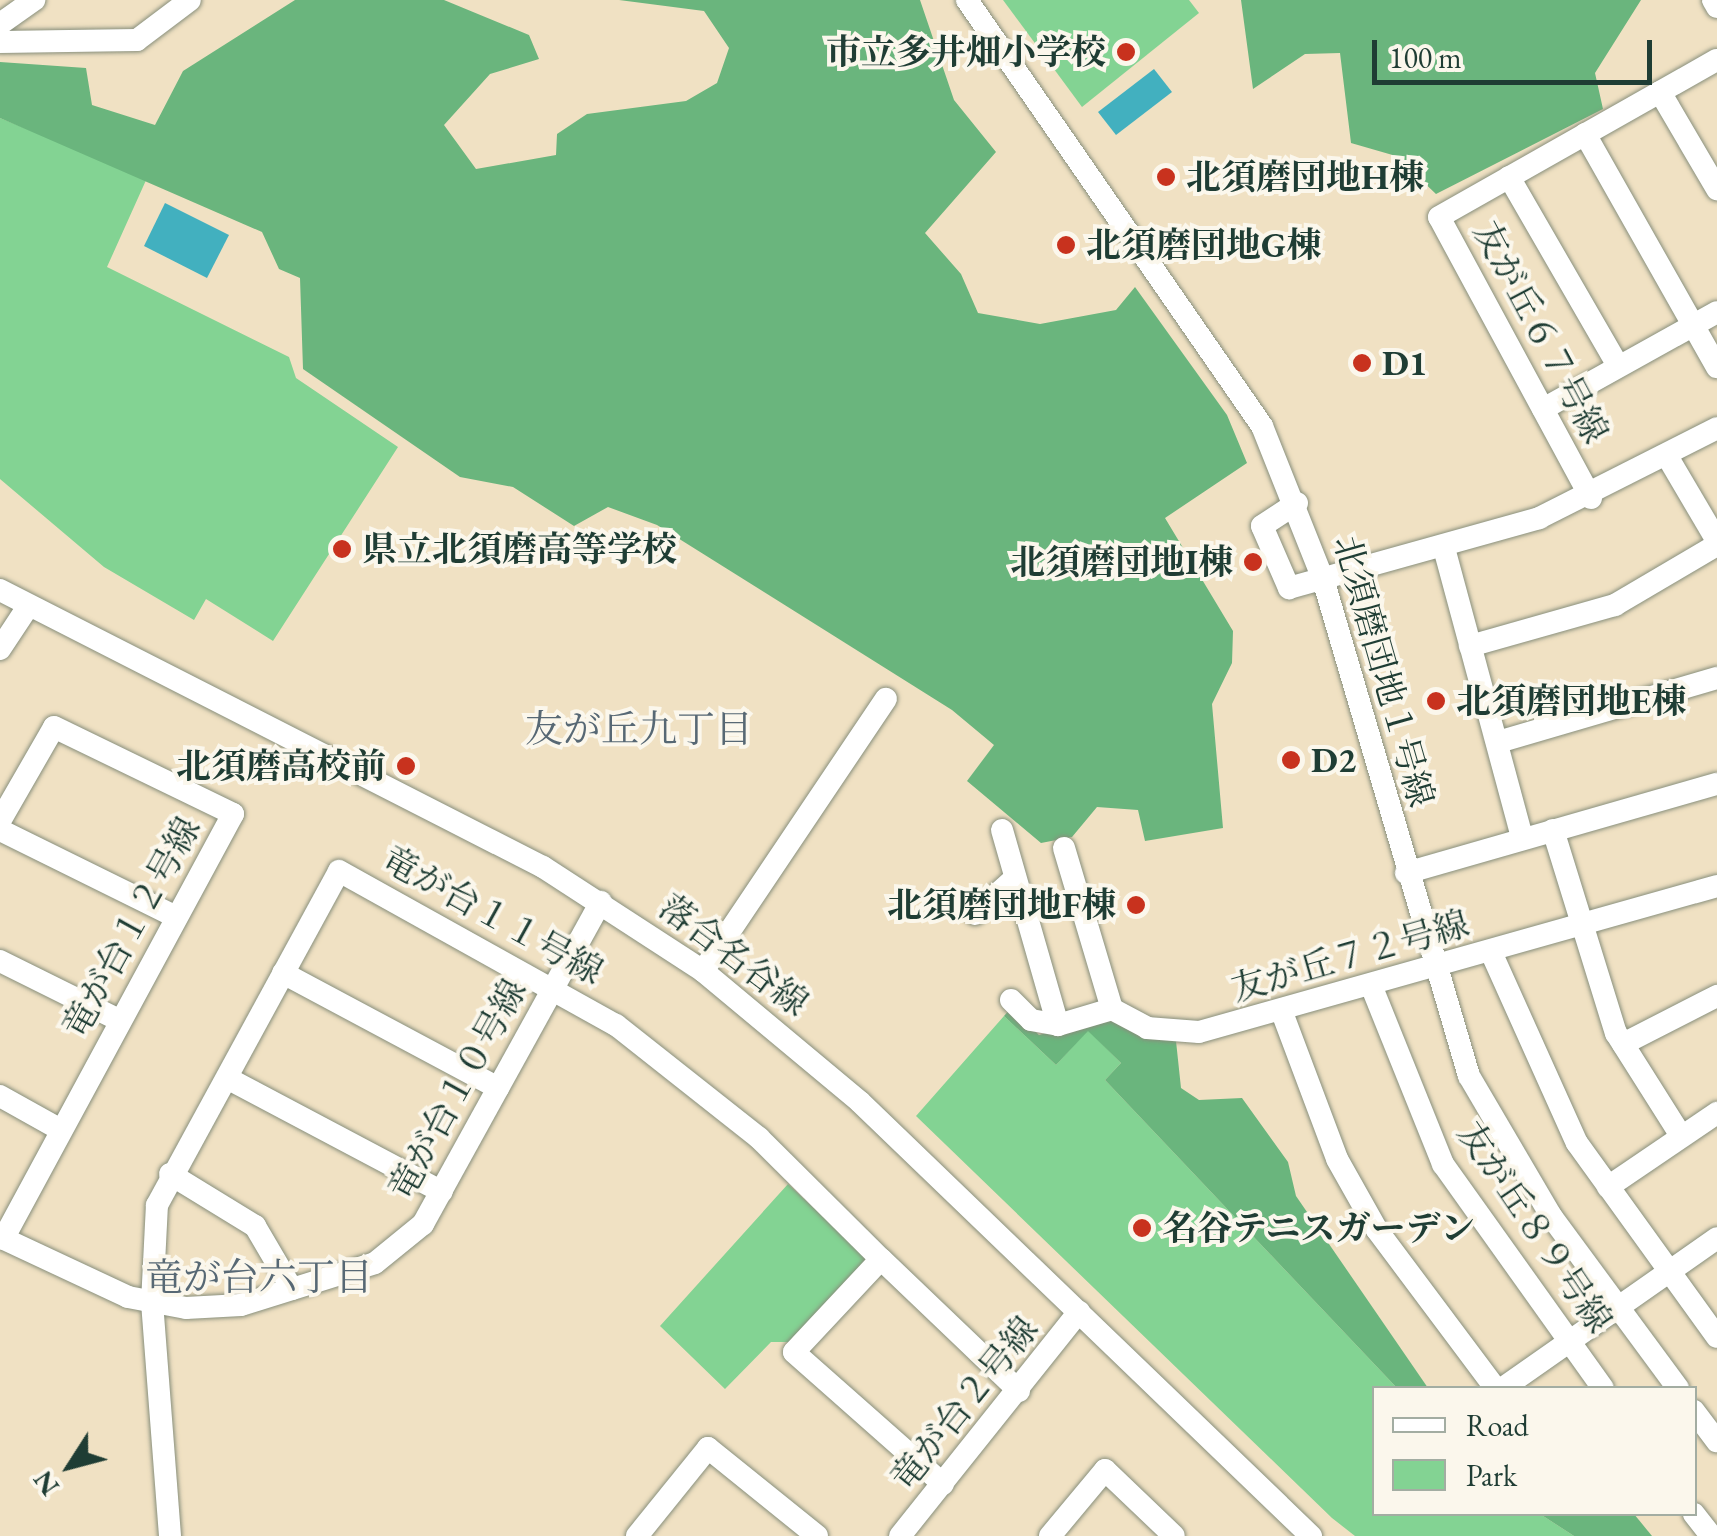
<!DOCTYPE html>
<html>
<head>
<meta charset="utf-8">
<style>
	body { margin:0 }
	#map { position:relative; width:1717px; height:1536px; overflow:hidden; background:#f0e1c3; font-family:"EB Garamond","Noto Serif JP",serif }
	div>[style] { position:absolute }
	.green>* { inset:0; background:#83d393 }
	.forest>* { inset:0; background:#6ab57d }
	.water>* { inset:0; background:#42b0bf }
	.roads { filter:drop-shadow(0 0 2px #888f7c) drop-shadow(0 0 2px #888f7c) }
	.minor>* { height:22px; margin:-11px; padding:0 11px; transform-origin:11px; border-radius:11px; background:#fff }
	.dots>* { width:28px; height:28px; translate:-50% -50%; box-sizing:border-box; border:5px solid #fbf7ec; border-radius:50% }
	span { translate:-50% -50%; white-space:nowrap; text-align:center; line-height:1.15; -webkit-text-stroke:8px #fbf7ec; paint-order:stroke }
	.poi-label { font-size:35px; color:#1f3d34; font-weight:700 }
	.right { translate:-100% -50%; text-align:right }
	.left { translate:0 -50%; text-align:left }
	.street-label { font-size:35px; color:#1f3d34 }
	.neighbourhood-label { font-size:38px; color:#576874 }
	.legend { position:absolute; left:1372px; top:1386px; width:325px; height:130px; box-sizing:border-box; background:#fbf7ec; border:2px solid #a3ada2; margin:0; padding:12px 18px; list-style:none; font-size:30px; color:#1f3d34 }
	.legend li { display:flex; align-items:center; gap:20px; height:50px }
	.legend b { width:50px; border:2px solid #a3ada2 }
	.north { position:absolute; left:20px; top:1416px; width:100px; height:100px; -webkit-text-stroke:8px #fbf7ec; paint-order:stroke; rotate:234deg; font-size:28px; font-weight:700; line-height:40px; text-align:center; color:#1f3d34 }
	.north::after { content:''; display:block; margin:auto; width:35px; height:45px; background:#1f3d34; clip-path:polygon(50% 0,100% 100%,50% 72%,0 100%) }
	.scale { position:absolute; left:1372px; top:40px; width:280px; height:45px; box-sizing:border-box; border:5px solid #1f3d34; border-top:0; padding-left:12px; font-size:30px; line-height:35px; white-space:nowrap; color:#1f3d34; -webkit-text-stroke:8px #fbf7ec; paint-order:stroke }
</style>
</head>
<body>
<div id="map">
	<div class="green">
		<div style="clip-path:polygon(1003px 0,1189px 0,1199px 13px,1082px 107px)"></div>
		<div style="clip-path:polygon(0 118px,147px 178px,107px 267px,289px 357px,296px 378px,398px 447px,273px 641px,206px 599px,194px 620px,104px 567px,0 479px)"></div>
		<div style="clip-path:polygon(1004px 1016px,1056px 1065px,1088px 1030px,1121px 1063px,1105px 1080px,1397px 1388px,1374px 1388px,1374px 1514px,1540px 1514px,1574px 1536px,1355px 1536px,1332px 1518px,916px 1116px)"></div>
		<div style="clip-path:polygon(788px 1184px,867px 1258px,790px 1342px,771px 1342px,725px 1389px,660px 1326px)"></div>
	</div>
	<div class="forest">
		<div style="clip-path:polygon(295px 0,444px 0,529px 35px,539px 59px,490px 74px,444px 125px,476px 169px,556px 155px,557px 134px,587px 114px,686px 101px,717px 83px,729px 48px,704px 11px,619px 0,920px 0,954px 100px,996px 152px,925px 233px,961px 274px,978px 313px,1040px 324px,1116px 310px,1135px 287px,1227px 415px,1247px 463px,1165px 518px,1233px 631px,1232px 663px,1212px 704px,1223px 828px,1145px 841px,1138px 810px,1097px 807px,1072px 837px,1041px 843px,967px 781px,994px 745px,952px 710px,657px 525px,608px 507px,574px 526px,513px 487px,460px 477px,303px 369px,300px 278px,279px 269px,262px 232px,0 118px,0 62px,86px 68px,92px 105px,155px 125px,183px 71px)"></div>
		<div style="clip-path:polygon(1241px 0,1641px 0,1595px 73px,1603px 109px,1436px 194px,1396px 156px,1351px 143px,1340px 53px,1305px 54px,1253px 89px)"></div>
		<div style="clip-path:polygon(1011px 1008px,1039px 1035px,1100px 1018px,1176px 1041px,1181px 1088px,1199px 1100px,1242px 1098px,1288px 1162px,1296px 1196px,1428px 1388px,1397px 1388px,1105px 1080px,1121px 1063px,1088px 1031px,1056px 1065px,1004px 1016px)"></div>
		<div style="clip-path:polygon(1540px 1514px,1634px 1514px,1652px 1536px,1574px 1536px)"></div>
	</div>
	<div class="water">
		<div style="clip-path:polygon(1154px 69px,1172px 92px,1116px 135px,1098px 112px)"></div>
		<div style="clip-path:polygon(165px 203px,229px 235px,207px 278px,144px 246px)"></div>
	</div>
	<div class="roads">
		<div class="minor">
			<div style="left:967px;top:0;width:518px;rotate:55.3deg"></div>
			<div style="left:1262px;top:426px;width:165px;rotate:68.3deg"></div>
			<div style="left:1323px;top:579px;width:518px;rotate:73.63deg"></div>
			<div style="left:1469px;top:1076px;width:162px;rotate:59.6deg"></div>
			<div style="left:1551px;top:1216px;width:214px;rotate:53.6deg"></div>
			<div style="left:1713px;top:0;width:8px;rotate:60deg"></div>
			<div style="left:0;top:24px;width:42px;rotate:-35.2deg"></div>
			<div style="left:0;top:42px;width:137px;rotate:-0.8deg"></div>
			<div style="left:137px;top:40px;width:66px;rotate:-37deg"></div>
			<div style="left:1660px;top:92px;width:113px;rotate:59.6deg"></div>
			<div style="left:1585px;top:134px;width:268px;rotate:60.5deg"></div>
			<div style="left:1509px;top:177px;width:218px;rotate:60deg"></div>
			<div style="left:1543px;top:409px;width:199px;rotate:-29.1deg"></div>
			<div style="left:1667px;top:456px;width:99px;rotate:59.5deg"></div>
			<div style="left:1591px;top:498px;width:319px;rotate:-118.4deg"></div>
			<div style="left:1439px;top:217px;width:319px;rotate:-29.5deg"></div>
			<div style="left:1297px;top:503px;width:42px;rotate:146.7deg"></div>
			<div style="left:1262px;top:526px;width:68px;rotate:66.5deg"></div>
			<div style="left:1289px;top:588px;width:260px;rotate:-15.6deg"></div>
			<div style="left:1539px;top:518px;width:199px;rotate:-26.8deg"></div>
			<div style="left:1444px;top:548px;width:300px;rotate:74.9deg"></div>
			<div style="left:0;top:590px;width:610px;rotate:27.03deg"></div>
			<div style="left:543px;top:867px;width:191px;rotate:33deg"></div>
			<div style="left:703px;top:971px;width:204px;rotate:39.8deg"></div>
			<div style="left:860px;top:1102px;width:626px;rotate:43.9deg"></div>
			<div style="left:1470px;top:646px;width:151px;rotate:-15.8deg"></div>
			<div style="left:1615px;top:605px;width:118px;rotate:-30.5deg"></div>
			<div style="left:0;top:649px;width:49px;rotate:-56.6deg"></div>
			<div style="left:1498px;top:742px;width:228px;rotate:-16.3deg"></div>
			<div style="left:0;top:821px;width:108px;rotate:-60.1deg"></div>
			<div style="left:54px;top:727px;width:199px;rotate:25.9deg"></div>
			<div style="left:233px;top:814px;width:483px;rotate:118.4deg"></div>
			<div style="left:0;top:830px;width:194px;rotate:26.3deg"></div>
			<div style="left:1002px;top:830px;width:203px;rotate:74deg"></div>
			<div style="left:1553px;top:830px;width:213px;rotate:72.8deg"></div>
			<div style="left:1616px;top:1033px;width:122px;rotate:57.7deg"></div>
			<div style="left:1064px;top:848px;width:168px;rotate:73.4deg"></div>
			<div style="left:1406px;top:873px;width:323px;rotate:-16deg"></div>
			<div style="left:975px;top:914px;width:54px;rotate:-42deg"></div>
			<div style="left:1491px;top:952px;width:209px;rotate:65.8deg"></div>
			<div style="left:1577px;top:1143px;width:239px;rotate:54.2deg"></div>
			<div style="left:0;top:961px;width:133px;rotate:26.4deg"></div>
			<div style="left:703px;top:971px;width:328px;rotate:-56.1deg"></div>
			<div style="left:283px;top:973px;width:244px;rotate:28.1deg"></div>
			<div style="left:1373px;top:990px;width:188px;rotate:68.1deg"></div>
			<div style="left:1443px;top:1164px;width:275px;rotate:54.5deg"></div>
			<div style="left:1011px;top:1000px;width:28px;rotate:45deg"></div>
			<div style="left:1031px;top:1020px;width:27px;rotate:10deg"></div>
			<div style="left:1058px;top:1025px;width:56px;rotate:-16.5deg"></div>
			<div style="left:1112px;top:1009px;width:40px;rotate:28deg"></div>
			<div style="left:1147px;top:1028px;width:52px;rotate:4.4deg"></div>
			<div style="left:1199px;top:1032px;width:538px;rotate:-15.74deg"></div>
			<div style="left:1283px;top:1015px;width:154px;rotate:69.4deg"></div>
			<div style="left:1337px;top:1159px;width:81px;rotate:60.6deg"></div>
			<div style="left:1377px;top:1230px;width:197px;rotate:53.2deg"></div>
			<div style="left:1623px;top:1044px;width:106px;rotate:-27.1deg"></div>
			<div style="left:227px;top:1078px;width:243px;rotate:27.9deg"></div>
			<div style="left:0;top:1096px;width:70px;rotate:29.1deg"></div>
			<div style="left:170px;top:1174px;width:100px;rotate:31.5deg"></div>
			<div style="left:255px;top:1226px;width:73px;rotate:59.6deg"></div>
			<div style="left:1608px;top:1187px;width:132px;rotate:-34.2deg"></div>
			<div style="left:0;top:1237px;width:141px;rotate:25.1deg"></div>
			<div style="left:128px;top:1297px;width:59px;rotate:10.7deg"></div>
			<div style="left:186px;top:1308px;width:55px;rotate:-3.1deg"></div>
			<div style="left:241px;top:1305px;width:140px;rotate:-17.4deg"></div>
			<div style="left:375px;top:1263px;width:62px;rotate:-39.1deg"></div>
			<div style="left:423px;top:1224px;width:368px;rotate:-61.1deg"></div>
			<div style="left:1503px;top:1388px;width:261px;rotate:-35deg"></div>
			<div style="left:1694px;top:1411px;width:38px;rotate:53deg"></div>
			<div style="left:943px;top:1484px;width:199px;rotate:-138.5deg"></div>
			<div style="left:794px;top:1352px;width:127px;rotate:-46.9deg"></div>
			<div style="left:881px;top:1259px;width:191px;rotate:43.7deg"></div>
			<div style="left:1694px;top:1514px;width:28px;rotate:52deg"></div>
			<div style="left:170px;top:1536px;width:234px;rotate:-94.4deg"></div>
			<div style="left:152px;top:1303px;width:98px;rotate:-87.1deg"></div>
			<div style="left:157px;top:1205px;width:380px;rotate:-61.4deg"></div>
			<div style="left:339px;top:871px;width:317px;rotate:29.1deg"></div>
			<div style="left:616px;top:1025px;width:182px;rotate:38.3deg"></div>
			<div style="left:759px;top:1138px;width:172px;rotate:44.8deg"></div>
			<div style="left:637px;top:1536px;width:113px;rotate:-51.1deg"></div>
			<div style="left:708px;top:1448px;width:140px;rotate:38.9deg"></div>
			<div style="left:900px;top:1536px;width:287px;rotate:-51.4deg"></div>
			<div style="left:1050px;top:1536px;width:86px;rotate:-50.2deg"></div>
			<div style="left:1105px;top:1470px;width:95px;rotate:43.7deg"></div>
		</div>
	</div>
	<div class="dots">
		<div style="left:1126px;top:52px;background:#c8321e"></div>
		<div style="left:1166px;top:177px;background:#c8321e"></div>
		<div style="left:1066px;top:245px;background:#c8321e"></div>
		<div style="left:1362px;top:363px;background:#c8321e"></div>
		<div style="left:342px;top:549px;background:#c8321e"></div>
		<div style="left:1253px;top:562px;background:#c8321e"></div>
		<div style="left:1436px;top:701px;background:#c8321e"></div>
		<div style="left:1291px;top:760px;background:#c8321e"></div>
		<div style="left:406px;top:766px;background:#c8321e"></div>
		<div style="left:1136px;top:905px;background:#c8321e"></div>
		<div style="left:1142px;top:1228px;background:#c8321e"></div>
	</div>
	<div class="poi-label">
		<span class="right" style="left:1106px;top:52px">市立多井畑小学校</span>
		<span class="left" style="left:1186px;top:177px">北須磨団地H棟</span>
		<span class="left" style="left:1086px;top:245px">北須磨団地G棟</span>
		<span class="left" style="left:1382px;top:363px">D1</span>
		<span class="left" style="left:362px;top:549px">県立北須磨高等学校</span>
		<span class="right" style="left:1233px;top:562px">北須磨団地I棟</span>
		<span class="left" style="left:1456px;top:701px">北須磨団地E棟</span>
		<span class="left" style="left:1311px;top:760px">D2</span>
		<span class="right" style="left:386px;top:766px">北須磨高校前</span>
		<span class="right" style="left:1116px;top:905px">北須磨団地F棟</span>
		<span class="left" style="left:1162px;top:1228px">名谷テニスガーデン</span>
	</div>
	<div class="street-label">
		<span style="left:1541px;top:332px;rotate:62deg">友が丘６７号線</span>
		<span style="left:1384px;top:671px;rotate:74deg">北須磨団地１号線</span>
		<span style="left:493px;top:915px;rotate:29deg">竜が台１１号線</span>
		<span style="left:131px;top:927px;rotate:-61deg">竜が台１２号線</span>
		<span style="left:734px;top:955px;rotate:37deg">落合名谷線</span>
		<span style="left:1350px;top:956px;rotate:-16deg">友が丘７２号線</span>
		<span style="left:457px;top:1089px;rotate:-61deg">竜が台１０号線</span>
		<span style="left:1535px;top:1227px;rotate:56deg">友が丘８９号線</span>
		<span style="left:964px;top:1403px;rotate:-51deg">竜が台２号線</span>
	</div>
	<div class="neighbourhood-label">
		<span style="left:639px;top:729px">友が丘九丁目</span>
		<span style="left:259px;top:1277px">竜が台六丁目</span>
	</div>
	<ul class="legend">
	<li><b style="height:12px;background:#fff"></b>Road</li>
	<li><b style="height:28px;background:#83d393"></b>Park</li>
	</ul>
	<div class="north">N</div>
	<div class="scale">100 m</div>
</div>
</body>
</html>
